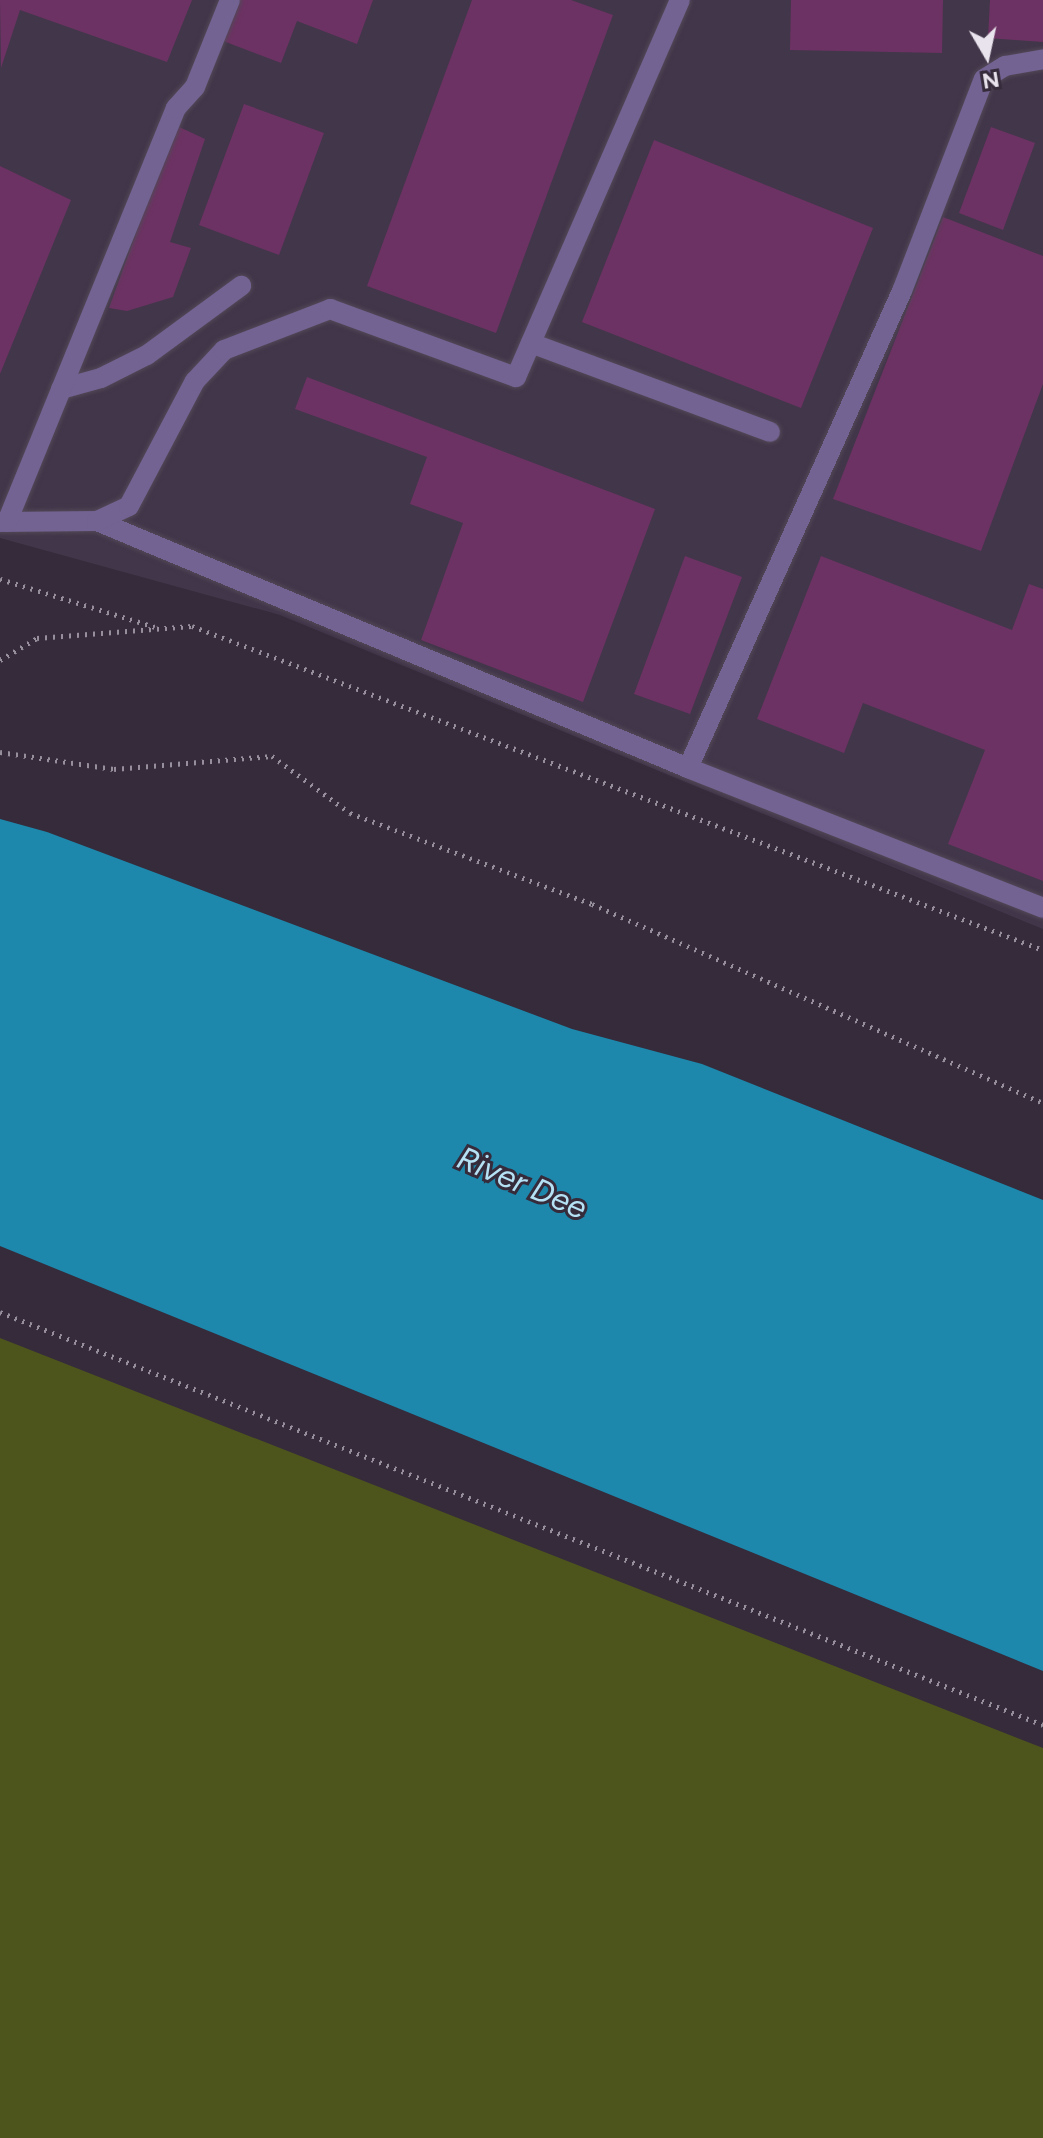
<!DOCTYPE html>
<html>
<head>
<meta charset="utf-8">
<style>
	body { margin:0 }
	#map { position:relative; width:1043px; height:2138px; overflow:hidden; background:#352b3b; font-family:Figtree,sans-serif }
	div>[style] { position:absolute }
	.built>* { inset:0; background:#42364a }
	.green>* { inset:0; background:#4d551c }
	.water>* { inset:0; background:#1d88ac }
	.building>* { inset:0; background:#6c3263 }
	.path>* { height:5px; margin-top:-2.5px; transform-origin:0; background:repeating-linear-gradient(90deg,#978f9c 0 2px,transparent 0 8px) }
	.roads { filter:drop-shadow(0 0 2px #524857) drop-shadow(0 0 2px #524857) }
	.minor>* { height:20px; margin:-10px; padding:0 10px; transform-origin:10px; border-radius:10px; background:#726392 }
	span { translate:-50% -50%; white-space:nowrap; text-align:center; line-height:1.15; -webkit-text-stroke:6px #352b3b; paint-order:stroke }
	.water-label { font-size:32px; color:#b5e1f5; font-style:italic }
	.north { position:absolute; left:947px; top:16px; width:80px; height:80px; -webkit-text-stroke:6px #352b3b; paint-order:stroke; rotate:171deg; font-size:22px; font-weight:700; line-height:32px; text-align:center; color:#e9e3ed }
	.north::after { content:''; display:block; margin:auto; width:28px; height:36px; background:#e9e3ed; clip-path:polygon(50% 0,100% 100%,50% 72%,0 100%) }
</style>
</head>
<body>
<div id="map">
	<div class="built">
		<div style="clip-path:polygon(0 0,1043px 0,1043px 929px,280px 615px,0 538px)"></div>
	</div>
	<div class="green">
		<div style="clip-path:polygon(0 1338px,1043px 1748px,1043px 2138px,0 2138px)"></div>
	</div>
	<div class="water">
		<div style="clip-path:polygon(0 819px,47px 832px,572px 1029px,702px 1064px,1043px 1200px,1043px 1671px,0 1246px)"></div>
	</div>
	<div class="building">
		<div style="clip-path:polygon(0 0,192px 0,167px 62px,20px 10px,1px 68px)"></div>
		<div style="clip-path:polygon(233px 0,373px 0,357px 44px,297px 21px,281px 63px,218px 39px)"></div>
		<div style="clip-path:polygon(472px 0,571px 0,613px 15px,496px 333px,367px 286px)"></div>
		<div style="clip-path:polygon(791px 0,943px 0,942px 53px,790px 50px)"></div>
		<div style="clip-path:polygon(990px 0,1043px 0,1043px 42px,988px 38px)"></div>
		<div style="clip-path:polygon(244px 104px,324px 133px,279px 255px,199px 225px)"></div>
		<div style="clip-path:polygon(175px 125px,205px 139px,170px 242px,191px 248px,173px 297px,127px 311px,109px 308px)"></div>
		<div style="clip-path:polygon(991px 127px,1035px 143px,1003px 230px,959px 213px)"></div>
		<div style="clip-path:polygon(654px 140px,873px 228px,801px 408px,582px 322px)"></div>
		<div style="clip-path:polygon(0 166px,71px 200px,0 374px)"></div>
		<div style="clip-path:polygon(943px 217px,1043px 256px,1043px 384px,981px 551px,833px 499px)"></div>
		<div style="clip-path:polygon(307px 377px,655px 509px,583px 702px,421px 640px,463px 523px,410px 504px,427px 457px,295px 409px)"></div>
		<div style="clip-path:polygon(685px 556px,742px 577px,690px 714px,634px 694px)"></div>
		<div style="clip-path:polygon(821px 556px,1012px 630px,1029px 584px,1043px 589px,1043px 881px,948px 844px,985px 750px,863px 703px,844px 753px,757px 719px)"></div>
	</div>
	<div class="path">
		<div style="left:0;top:579px;width:162px;rotate:17.2deg"></div>
		<div style="left:0;top:660px;width:43px;rotate:-30.7deg"></div>
		<div style="left:37px;top:638px;width:155px;rotate:-4.4deg"></div>
		<div style="left:192px;top:626px;width:911px;rotate:20.84deg"></div>
		<div style="left:0;top:752px;width:115px;rotate:8.5deg"></div>
		<div style="left:114px;top:769px;width:159px;rotate:-4.7deg"></div>
		<div style="left:272px;top:756px;width:97px;rotate:36.2deg"></div>
		<div style="left:350px;top:813px;width:259px;rotate:20.6deg"></div>
		<div style="left:592px;top:904px;width:493px;rotate:23.8deg"></div>
		<div style="left:0;top:1312px;width:1122px;rotate:21.6deg"></div>
	</div>
	<div class="roads">
		<div class="minor">
			<div style="left:531px;top:343px;width:255px;rotate:20.4deg"></div>
			<div style="left:61px;top:389px;width:41px;rotate:-15.4deg"></div>
			<div style="left:101px;top:378px;width:51px;rotate:-26.6deg"></div>
			<div style="left:147px;top:355px;width:117px;rotate:-36.3deg"></div>
			<div style="left:97px;top:521px;width:641px;rotate:22.68deg"></div>
			<div style="left:688px;top:768px;width:523px;rotate:-65.84deg"></div>
			<div style="left:902px;top:291px;width:227px;rotate:-68.9deg"></div>
			<div style="left:984px;top:79px;width:25px;rotate:-32deg"></div>
			<div style="left:1005px;top:66px;width:39px;rotate:-10deg"></div>
			<div style="left:0;top:522px;width:97px;rotate:-0.6deg"></div>
			<div style="left:97px;top:521px;width:35px;rotate:-25deg"></div>
			<div style="left:129px;top:506px;width:141px;rotate:-62.2deg"></div>
			<div style="left:195px;top:381px;width:42px;rotate:-46.9deg"></div>
			<div style="left:224px;top:350px;width:114px;rotate:-21.1deg"></div>
			<div style="left:330px;top:309px;width:198px;rotate:20.1deg"></div>
			<div style="left:516px;top:377px;width:411px;rotate:-66.5deg"></div>
			<div style="left:7px;top:522px;width:447px;rotate:-67.8deg"></div>
			<div style="left:176px;top:108px;width:28px;rotate:-48deg"></div>
			<div style="left:195px;top:87px;width:94px;rotate:-68.1deg"></div>
			<div style="left:688px;top:768px;width:382px;rotate:21.5deg"></div>
		</div>
	</div>
	<div class="water-label">
		<span style="left:522px;top:1183px;rotate:23deg">River Dee</span>
	</div>
	<div class="north">N</div>
</div>
</body>
</html>
